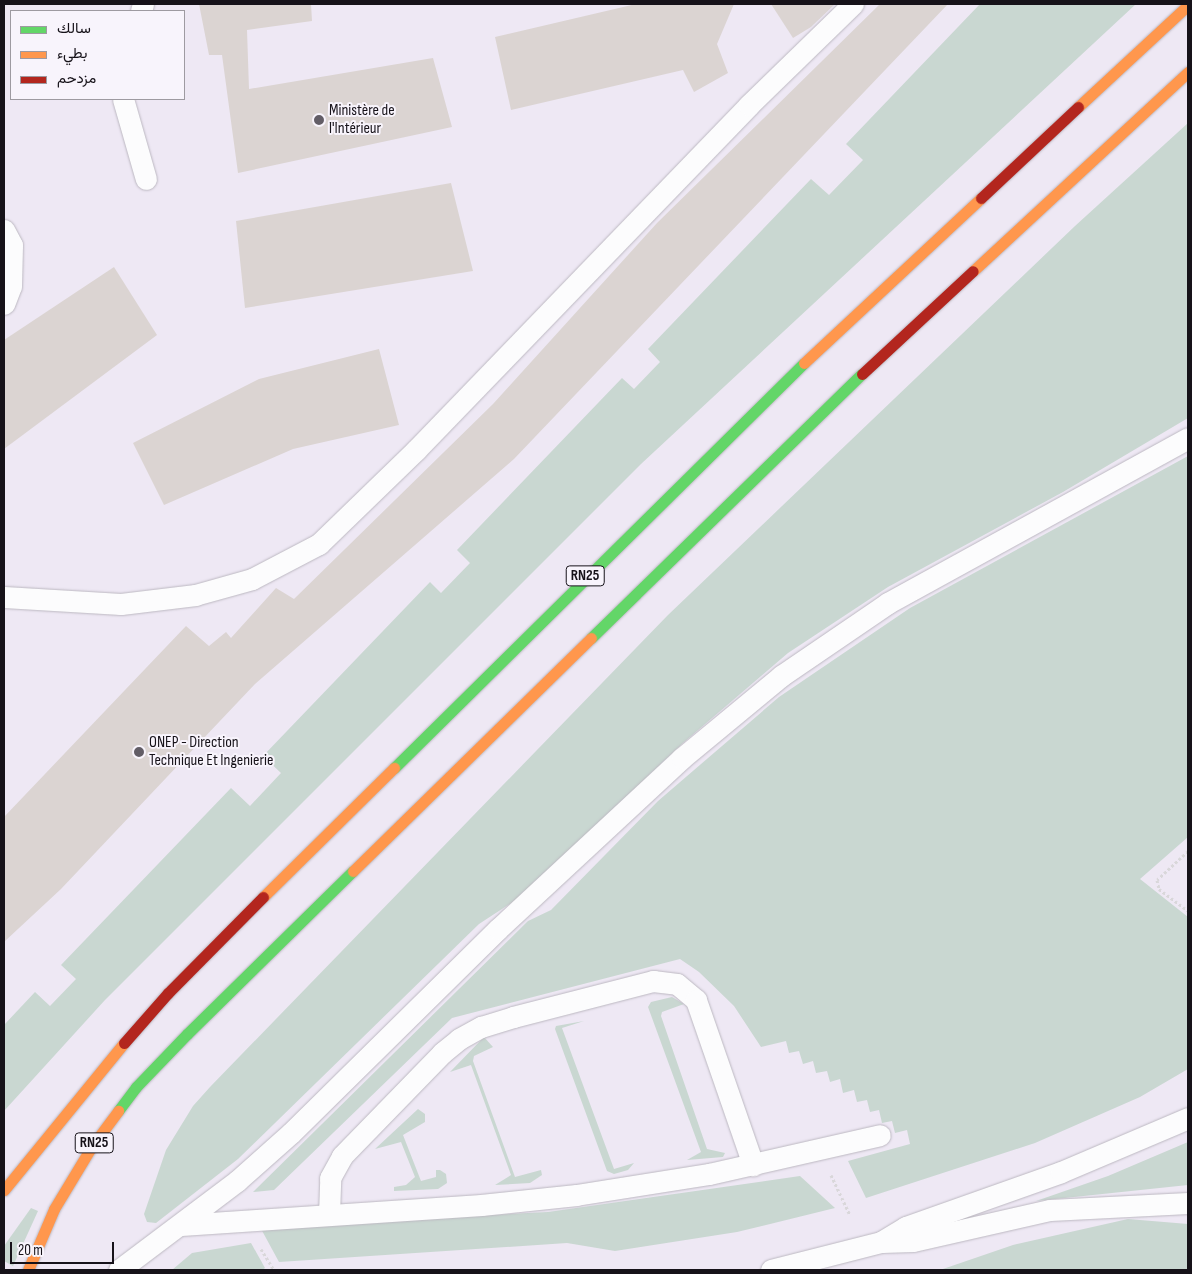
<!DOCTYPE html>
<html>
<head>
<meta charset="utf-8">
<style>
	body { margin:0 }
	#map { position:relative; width:1192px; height:1274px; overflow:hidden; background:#eee8f4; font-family:"Sofia Sans Condensed",Vazirmatn,sans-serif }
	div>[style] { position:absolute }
	.green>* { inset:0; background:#c9d7d1 }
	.building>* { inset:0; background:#dbd4d2 }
	.path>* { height:3px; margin-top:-1.5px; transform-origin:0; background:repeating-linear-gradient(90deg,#d9d7da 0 2.5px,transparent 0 5px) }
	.roads { filter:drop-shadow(0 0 1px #bcb8c1) drop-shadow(0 0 1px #bcb8c1) }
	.lane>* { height:21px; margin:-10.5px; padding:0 10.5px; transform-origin:10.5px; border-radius:10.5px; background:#fcfcfd }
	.fast>* { height:11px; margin:-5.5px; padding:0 5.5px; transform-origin:5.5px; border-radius:5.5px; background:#63d668 }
	.slow>* { height:11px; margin:-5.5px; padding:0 5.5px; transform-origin:5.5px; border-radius:5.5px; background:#ff974d }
	.jam>* { height:11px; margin:-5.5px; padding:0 5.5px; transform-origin:5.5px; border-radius:5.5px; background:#b3261e }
	.dots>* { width:14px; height:14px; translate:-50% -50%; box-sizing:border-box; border:2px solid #f8f4fc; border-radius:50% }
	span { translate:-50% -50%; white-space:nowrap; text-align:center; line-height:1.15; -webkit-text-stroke:4px #f8f4fc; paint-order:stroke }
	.shield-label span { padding:1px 4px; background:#f8f4fc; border:1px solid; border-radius:4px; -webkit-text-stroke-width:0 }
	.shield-label { font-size:15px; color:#161219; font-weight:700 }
	.poi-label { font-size:16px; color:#161219 }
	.left { translate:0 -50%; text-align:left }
	.frame { position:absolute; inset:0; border:5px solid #161219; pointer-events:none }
	.legend { position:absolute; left:10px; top:10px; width:175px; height:90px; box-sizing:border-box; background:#f8f4fc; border:1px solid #9e9aa1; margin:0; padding:6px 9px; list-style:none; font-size:15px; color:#161219 }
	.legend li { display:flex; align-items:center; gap:10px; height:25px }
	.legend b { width:25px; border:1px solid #9e9aa1 }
	.scale { position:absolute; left:10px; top:1242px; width:104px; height:22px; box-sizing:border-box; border:2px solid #161219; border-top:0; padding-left:6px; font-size:15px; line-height:18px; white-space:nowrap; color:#161219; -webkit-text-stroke:4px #f8f4fc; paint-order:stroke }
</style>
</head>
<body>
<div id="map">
	<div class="green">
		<div style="clip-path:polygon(980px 4px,1136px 4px,641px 464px,105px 1000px,4px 1111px,4px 1025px,35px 992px,50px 1006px,76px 979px,61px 965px,231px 788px,250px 806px,281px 773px,263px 756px,430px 582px,441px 593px,470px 563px,457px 550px,622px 378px,634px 389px,660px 362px,648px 349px,811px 179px,829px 195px,863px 160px,846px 144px)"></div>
		<div style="clip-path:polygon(1188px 123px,1188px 418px,1063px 492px,888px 587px,788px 653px,683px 743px,519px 898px,479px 924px,238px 1159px,156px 1223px,147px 1222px,144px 1214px,166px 1150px,193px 1106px,210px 1087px,668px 615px,1075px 226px)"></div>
		<div style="clip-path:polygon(1188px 456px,1188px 837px,1140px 879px,1188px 917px,1188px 1069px,1140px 1097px,1035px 1143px,866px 1198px,848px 1161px,910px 1144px,907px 1130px,895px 1133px,892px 1121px,882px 1123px,879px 1110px,870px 1112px,867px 1100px,857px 1102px,854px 1090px,843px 1093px,840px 1079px,830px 1082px,827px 1071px,816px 1073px,813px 1061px,803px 1064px,799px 1051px,789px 1053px,786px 1041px,761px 1047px,734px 1006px,699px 972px,680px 959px,452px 1018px,274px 1190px,253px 1192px,528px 921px,551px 910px,658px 801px,779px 697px,910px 608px)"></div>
		<div style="clip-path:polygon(672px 997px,684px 1004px,662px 1012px,661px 1016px,707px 1149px,725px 1153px,723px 1157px,687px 1160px,701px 1152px,648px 1007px,651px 1002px)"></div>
		<div style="clip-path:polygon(584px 1021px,562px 1028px,614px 1169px,634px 1163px,628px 1170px,614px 1174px,607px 1171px,555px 1029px,556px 1026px)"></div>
		<div style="clip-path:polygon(484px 1037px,493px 1047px,474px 1056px,473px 1061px,515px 1177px,541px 1170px,542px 1175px,530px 1183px,495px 1185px,511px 1175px,471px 1065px,450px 1072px)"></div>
		<div style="clip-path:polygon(418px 1109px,425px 1114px,425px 1122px,403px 1135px,421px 1181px,436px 1177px,436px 1170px,440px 1170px,446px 1174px,447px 1183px,438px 1189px,394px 1191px,394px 1187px,406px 1185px,415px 1177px,401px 1142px,375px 1149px)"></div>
		<div style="clip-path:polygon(1188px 1142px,1188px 1185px,1036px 1201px,1108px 1176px)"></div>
		<div style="clip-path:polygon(800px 1176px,835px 1208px,737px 1232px,615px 1251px,567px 1243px,279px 1262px,260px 1227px,548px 1212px)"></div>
		<div style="clip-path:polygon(31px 1208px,38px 1211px,13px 1266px,4px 1261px,4px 1246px)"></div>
		<div style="clip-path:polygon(1128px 1219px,1188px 1224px,1188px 1270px,940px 1270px,1013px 1245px)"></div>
		<div style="clip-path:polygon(251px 1243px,265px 1268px,262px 1270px,172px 1270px,192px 1253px)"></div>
	</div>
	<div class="building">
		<div style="clip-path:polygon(199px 4px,311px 4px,312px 21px,247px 30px,249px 89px,433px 58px,452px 127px,238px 173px,222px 55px,209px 55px)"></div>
		<div style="clip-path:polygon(636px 4px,734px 4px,717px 44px,728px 73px,694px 92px,683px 70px,511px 110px,495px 37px)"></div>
		<div style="clip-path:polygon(771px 4px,835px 4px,811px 27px,793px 38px)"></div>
		<div style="clip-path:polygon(880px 4px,948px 4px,514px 459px,255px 684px,61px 889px,4px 942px,4px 817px,186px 626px,209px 646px,226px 632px,231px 638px,276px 588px,294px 599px,493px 404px,657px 223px)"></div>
		<div style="clip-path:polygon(451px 183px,473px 271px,245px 308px,236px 221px)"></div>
		<div style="clip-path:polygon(114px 267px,157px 335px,4px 449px,4px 340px)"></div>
		<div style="clip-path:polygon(379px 349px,399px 425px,293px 449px,164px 505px,133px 443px,259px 379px)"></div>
	</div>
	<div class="path">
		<div style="left:1188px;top:851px;width:42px;rotate:136.9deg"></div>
		<div style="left:1157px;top:880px;width:9px;rotate:77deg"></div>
		<div style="left:1159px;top:889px;width:36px;rotate:37deg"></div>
		<div style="left:831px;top:1175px;width:44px;rotate:64.6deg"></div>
		<div style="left:261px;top:1249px;width:25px;rotate:58deg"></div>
	</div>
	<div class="roads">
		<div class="lane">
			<div style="left:141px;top:11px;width:7px;rotate:-74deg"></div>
			<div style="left:123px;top:99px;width:83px;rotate:74deg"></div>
			<div style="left:4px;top:230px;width:17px;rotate:62deg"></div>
			<div style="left:12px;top:245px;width:41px;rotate:91.4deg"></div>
			<div style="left:11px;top:286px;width:19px;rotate:111deg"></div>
			<div style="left:4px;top:597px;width:117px;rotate:3.4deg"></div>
			<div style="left:121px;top:604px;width:75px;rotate:-6.9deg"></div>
			<div style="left:195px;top:595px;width:59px;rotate:-15.7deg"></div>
			<div style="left:252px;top:579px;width:76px;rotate:-27.6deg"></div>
			<div style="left:319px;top:544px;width:135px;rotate:-44.1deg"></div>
			<div style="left:416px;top:450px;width:479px;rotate:-46deg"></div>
			<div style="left:749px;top:105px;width:145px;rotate:-44.2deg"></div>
			<div style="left:329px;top:1215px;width:37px;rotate:-88deg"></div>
			<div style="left:330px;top:1178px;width:25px;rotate:-61deg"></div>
			<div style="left:342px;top:1156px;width:144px;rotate:-45.8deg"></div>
			<div style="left:442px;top:1053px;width:22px;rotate:-39deg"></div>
			<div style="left:459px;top:1039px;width:25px;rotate:-29deg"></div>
			<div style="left:481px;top:1027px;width:34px;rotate:-17deg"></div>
			<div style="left:513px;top:1017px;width:145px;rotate:-14.4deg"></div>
			<div style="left:653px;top:981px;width:24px;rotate:7deg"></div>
			<div style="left:677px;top:984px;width:25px;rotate:40deg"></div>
			<div style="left:696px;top:1000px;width:175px;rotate:70.9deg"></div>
			<div style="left:181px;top:1225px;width:301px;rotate:-3.8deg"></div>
			<div style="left:481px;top:1205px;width:96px;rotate:-6deg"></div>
			<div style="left:576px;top:1195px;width:135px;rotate:-9deg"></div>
			<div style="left:709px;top:1174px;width:175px;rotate:-12.8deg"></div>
			<div style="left:881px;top:1242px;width:29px;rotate:-31deg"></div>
			<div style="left:906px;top:1227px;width:164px;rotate:-19.5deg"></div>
			<div style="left:1061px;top:1172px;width:138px;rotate:-23deg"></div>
			<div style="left:119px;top:1270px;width:148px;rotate:-37deg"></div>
			<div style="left:237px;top:1181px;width:72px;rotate:-41.6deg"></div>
			<div style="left:291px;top:1133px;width:291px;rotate:-44.6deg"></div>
			<div style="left:498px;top:929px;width:251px;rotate:-42.9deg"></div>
			<div style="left:682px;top:758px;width:129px;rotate:-39.6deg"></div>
			<div style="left:781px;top:676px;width:130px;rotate:-34.3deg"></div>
			<div style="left:888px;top:603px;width:342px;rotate:-28.8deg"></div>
			<div style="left:771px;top:1270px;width:114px;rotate:-14.3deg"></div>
			<div style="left:881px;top:1242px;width:32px;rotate:-2deg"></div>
			<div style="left:913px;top:1241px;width:140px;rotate:-12.8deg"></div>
			<div style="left:1050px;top:1210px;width:138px;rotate:-2.9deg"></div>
		</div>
		<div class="fast">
			<div style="left:591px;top:638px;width:378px;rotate:-44.3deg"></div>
			<div style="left:394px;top:768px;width:576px;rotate:-44.65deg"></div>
			<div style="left:118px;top:1111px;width:30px;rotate:-53deg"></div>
			<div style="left:136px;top:1087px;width:74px;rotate:-46.1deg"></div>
			<div style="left:187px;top:1034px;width:233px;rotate:-44.5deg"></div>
		</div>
		<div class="slow">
			<div style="left:1078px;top:107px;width:150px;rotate:-42.8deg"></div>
			<div style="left:973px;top:271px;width:293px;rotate:-42.8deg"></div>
			<div style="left:804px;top:363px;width:242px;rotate:-43deg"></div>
			<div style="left:353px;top:871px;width:333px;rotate:-44.4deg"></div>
			<div style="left:263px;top:897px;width:184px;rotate:-44.6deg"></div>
			<div style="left:4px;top:1190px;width:190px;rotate:-50.8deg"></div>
			<div style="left:28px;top:1270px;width:66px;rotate:-66.9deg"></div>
			<div style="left:54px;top:1209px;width:74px;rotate:-58.9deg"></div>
			<div style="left:92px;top:1146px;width:44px;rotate:-53.4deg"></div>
		</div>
		<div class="jam">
			<div style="left:981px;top:198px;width:133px;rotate:-43.2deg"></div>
			<div style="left:862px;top:374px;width:151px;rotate:-42.9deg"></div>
			<div style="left:124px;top:1043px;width:67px;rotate:-48.7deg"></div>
			<div style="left:168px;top:993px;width:135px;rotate:-45.3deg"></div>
		</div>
	</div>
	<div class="dots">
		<div style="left:319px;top:120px;background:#625d66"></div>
		<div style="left:139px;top:752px;background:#625d66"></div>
	</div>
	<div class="shield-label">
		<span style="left:585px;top:576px">RN25</span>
		<span style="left:94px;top:1143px">RN25</span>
	</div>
	<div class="poi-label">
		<span class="left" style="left:329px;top:120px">Ministère de<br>l'Intérieur</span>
		<span class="left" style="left:149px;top:752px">ONEP - Direction<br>Technique Et Ingenierie</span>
	</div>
	<div class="frame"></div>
	<ul class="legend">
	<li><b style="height:6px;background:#63d668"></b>سالك</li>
	<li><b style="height:6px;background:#ff974d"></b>بطيء</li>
	<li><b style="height:6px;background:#b3261e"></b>مزدحم</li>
	</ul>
	<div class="scale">20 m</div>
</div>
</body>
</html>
